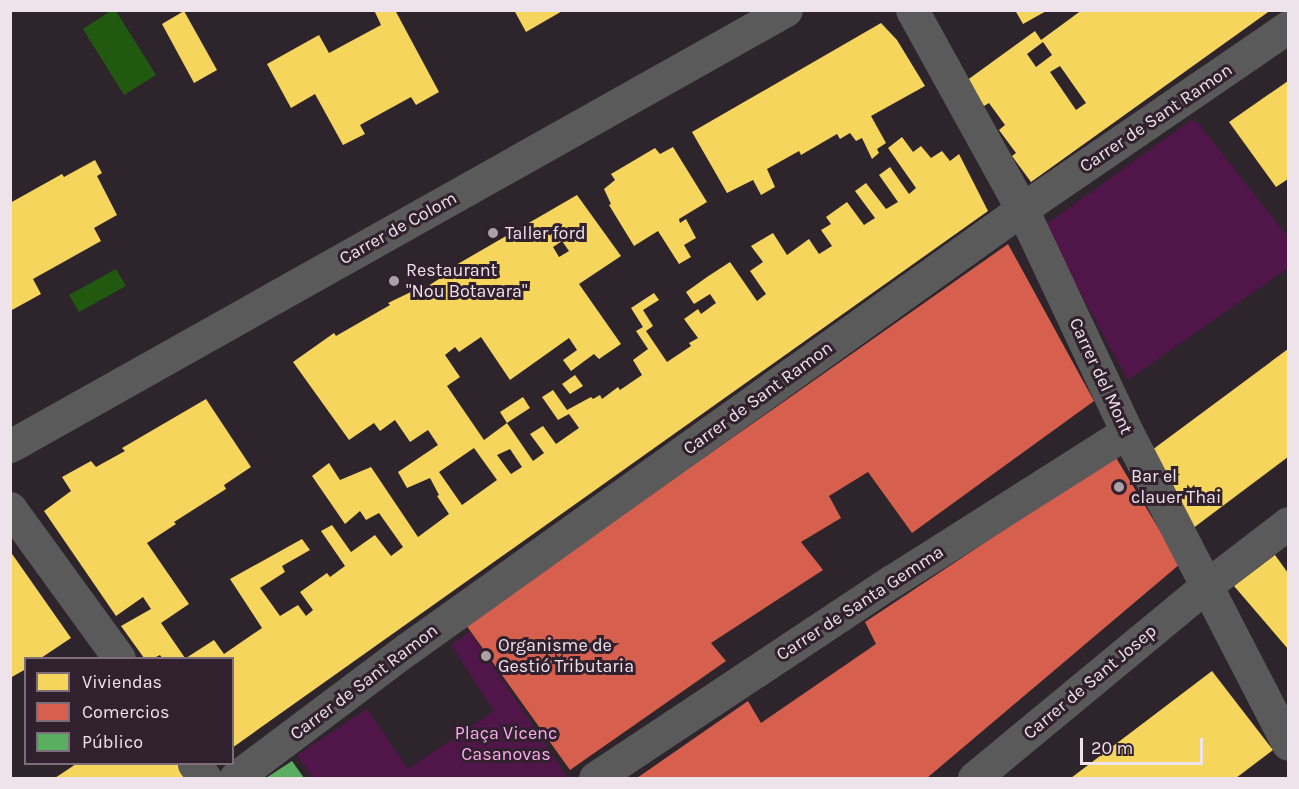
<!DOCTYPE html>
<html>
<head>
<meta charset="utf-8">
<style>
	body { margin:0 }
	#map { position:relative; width:1299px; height:789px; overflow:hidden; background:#2e242c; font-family:Karla,sans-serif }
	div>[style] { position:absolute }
	.green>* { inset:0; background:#511649 }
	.water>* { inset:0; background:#225910 }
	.homes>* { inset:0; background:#f6d55c }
	.shops>* { inset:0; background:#d6604d }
	.public>* { inset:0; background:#5aae61 }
	.minor>* { height:33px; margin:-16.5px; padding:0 16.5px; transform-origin:16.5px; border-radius:16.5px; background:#5a5a5a }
	.dots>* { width:16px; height:16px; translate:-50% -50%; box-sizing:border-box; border:3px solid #31212e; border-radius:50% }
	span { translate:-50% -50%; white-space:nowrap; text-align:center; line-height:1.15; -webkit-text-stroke:6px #31212e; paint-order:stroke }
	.street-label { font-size:18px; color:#eee3eb }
	.poi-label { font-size:18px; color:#eee3eb }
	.left { translate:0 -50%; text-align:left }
	.park-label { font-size:18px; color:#fcabec }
	.frame { position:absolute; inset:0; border:12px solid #eee3eb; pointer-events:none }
	.legend { position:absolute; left:24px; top:657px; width:210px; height:108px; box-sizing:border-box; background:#31212e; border:2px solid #7d6f7a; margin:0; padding:8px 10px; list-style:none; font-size:18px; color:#eee3eb }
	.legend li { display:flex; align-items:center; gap:12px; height:30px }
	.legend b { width:30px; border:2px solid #7d6f7a }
	.scale { position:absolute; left:1080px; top:738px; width:123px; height:27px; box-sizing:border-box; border:3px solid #eee3eb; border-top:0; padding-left:8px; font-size:18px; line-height:21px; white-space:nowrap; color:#eee3eb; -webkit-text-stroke:4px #31212e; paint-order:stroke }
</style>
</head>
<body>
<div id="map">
	<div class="green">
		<div style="clip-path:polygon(1191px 120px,1198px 123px,1288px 237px,1288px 268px,1128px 380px,1044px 226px)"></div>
		<div style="clip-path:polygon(470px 632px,568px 778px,313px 778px,297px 755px,367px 709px,408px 769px,494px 711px,451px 645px)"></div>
	</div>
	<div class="water">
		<div style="clip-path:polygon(112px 10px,116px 11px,156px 75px,124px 95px,83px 29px)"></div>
		<div style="clip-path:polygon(116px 269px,126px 286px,79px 312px,69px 295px)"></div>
	</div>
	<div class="homes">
		<div style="clip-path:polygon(374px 10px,395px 10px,439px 92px,416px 105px,411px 97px,360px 125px,365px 134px,343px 145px,315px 94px,291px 108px,267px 64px,319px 35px,329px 53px,381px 25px)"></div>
		<div style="clip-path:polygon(514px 10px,564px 10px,526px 32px)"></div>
		<div style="clip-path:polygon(1015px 10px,1048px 10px,1023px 24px)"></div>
		<div style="clip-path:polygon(evenodd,1082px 10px,1271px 10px,1031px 182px,1012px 156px,1016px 153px,999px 130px,1005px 125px,989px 103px,984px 106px,966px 81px,1035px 31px,1041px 40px,1082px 10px,1043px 42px,1052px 55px,1036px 67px,1027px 54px,1043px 42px,1082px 10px,1060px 66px,1086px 103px,1076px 110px,1050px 72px,1060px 66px)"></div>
		<div style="clip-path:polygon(184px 11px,217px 70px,194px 83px,162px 24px)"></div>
		<div style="clip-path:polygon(881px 23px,897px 40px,925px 86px,871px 116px,886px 143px,877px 149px,879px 153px,872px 159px,862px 138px,856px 141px,850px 133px,840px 139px,837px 134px,801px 155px,799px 151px,767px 169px,775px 187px,761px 195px,753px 180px,727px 193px,692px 132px)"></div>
		<div style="clip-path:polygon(1288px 81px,1288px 179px,1276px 187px,1229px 122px)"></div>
		<div style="clip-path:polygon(evenodd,902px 137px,913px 152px,921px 146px,931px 158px,942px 151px,950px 161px,959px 154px,988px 211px,232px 748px,232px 658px,186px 658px,214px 640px,224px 654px,262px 628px,230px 579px,302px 539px,310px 550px,282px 566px,285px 572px,260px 588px,280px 616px,298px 605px,306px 616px,313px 610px,300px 592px,327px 573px,330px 577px,345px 566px,321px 531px,332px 525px,351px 552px,375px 535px,391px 556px,403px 547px,379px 513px,366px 520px,360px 511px,345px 524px,312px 476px,329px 463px,340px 480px,371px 467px,418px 537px,449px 514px,437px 496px,439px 495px,430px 478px,407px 488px,398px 472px,438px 445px,428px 430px,410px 442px,395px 420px,380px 431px,374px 423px,349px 440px,293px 362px,334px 333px,336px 336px,390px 305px,388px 303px,415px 290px,417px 293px,439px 279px,437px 276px,577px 195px,621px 256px,579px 284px,621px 344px,599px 359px,594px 354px,571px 371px,563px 360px,577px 350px,569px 338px,510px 380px,481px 337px,459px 352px,455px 347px,445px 355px,460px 377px,447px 386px,484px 440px,507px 423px,533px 461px,544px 453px,530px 434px,543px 426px,556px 444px,579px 428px,569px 414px,558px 420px,542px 397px,553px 390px,567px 410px,591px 397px,593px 399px,600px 395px,602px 399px,618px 387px,620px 390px,642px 375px,633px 360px,648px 349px,636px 331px,643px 327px,631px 308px,654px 293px,659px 300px,643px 310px,653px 326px,646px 331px,667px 362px,691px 346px,689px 343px,698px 338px,684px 319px,698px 309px,701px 314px,716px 303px,710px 294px,694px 304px,686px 292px,707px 277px,730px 262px,757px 301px,766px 294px,750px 271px,763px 262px,751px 246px,773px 233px,787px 255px,809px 239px,819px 254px,832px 246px,821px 230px,831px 224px,826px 217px,847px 202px,864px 225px,875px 218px,855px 191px,866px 183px,886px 209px,898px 202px,879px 175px,890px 167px,909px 194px,916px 188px,888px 148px,902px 137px,562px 241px,569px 251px,559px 257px,553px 247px,562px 241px,902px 137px,474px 448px,497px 480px,462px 505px,439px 472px,474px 448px,902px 137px,510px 449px,522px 467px,511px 474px,497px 455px,510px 449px)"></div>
		<div style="clip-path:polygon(673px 147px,707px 202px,679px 219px,680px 223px,686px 219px,696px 238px,684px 245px,691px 257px,679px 264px,658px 231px,634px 246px,609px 205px,611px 204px,604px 189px,615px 180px,611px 174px,655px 148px,660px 154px)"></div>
		<div style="clip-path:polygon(95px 160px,102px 173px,97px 176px,117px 215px,94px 228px,101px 241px,33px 279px,41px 294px,12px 310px,10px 203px,62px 174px,64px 177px)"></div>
		<div style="clip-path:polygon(1288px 349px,1288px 457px,1192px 529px,1152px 450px)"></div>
		<div style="clip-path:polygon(575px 375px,583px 386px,570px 394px,562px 384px)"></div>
		<div style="clip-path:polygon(523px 397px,530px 408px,507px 423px,500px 412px)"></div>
		<div style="clip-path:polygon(206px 399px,251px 467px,224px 485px,226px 489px,174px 522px,176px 524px,147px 543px,189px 604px,161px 623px,185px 658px,162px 658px,160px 655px,154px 658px,144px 658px,121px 626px,151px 609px,143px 597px,116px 616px,44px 511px,71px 491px,62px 477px,91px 461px,96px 467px,125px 451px,122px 448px)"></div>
		<div style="clip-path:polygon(10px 551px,71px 638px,41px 658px,26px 658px,26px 669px,10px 678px)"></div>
		<div style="clip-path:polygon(1275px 555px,1288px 573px,1288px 649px,1234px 586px)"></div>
		<div style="clip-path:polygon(1212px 671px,1273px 750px,1236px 778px,1071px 778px)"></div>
		<div style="clip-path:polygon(76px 764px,179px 764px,190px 778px,55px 778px)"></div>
	</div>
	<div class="shops">
		<div style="clip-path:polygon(1008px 244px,1094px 401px,912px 533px,868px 472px,829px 496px,841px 518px,801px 542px,823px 570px,711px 643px,726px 661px,570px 770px,466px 625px)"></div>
		<div style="clip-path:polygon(1115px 456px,1180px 564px,927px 778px,637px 778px,748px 701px,761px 723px,876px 644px,865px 622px)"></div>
	</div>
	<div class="public">
		<div style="clip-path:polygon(292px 761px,304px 778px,266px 778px)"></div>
	</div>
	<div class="minor">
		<div style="left:912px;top:10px;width:227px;rotate:61.1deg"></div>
		<div style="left:1022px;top:209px;width:246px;rotate:64.8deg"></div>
		<div style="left:1127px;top:432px;width:351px;rotate:62.7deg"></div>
		<div style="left:10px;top:446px;width:890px;rotate:-29.33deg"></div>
		<div style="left:10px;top:508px;width:185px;rotate:54deg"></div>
		<div style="left:194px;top:764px;width:18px;rotate:52deg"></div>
		<div style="left:235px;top:778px;width:215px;rotate:-36.9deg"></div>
		<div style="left:407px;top:649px;width:756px;rotate:-35.58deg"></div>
		<div style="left:1022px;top:209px;width:322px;rotate:-34.4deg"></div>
		<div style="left:595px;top:778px;width:356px;rotate:-33.6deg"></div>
		<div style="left:892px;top:581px;width:278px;rotate:-32.4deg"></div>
		<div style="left:974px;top:778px;width:301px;rotate:-39.6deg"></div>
		<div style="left:1206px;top:586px;width:103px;rotate:-37.5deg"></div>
	</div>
	<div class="dots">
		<div style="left:493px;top:233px;background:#aba0a8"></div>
		<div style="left:394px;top:281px;background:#aba0a8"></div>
		<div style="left:1119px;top:487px;background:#aba0a8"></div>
		<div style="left:486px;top:656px;background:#aba0a8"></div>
	</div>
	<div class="street-label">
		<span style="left:1156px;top:118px;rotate:-34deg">Carrer de Sant Ramon</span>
		<span style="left:398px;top:228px;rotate:-29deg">Carrer de Colom</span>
		<span style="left:1101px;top:376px;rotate:65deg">Carrer del Mont</span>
		<span style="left:758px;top:398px;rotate:-36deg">Carrer de Sant Ramon</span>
		<span style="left:860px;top:603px;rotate:-33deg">Carrer de Santa Gemma</span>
		<span style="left:364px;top:682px;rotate:-37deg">Carrer de Sant Ramon</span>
		<span style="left:1090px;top:682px;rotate:-40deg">Carrer de Sant Josep</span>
	</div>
	<div class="poi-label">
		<span class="left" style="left:505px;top:233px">Taller ford</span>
		<span class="left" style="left:406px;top:281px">Restaurant<br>"Nou Botavara"</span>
		<span class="left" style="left:1131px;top:487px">Bar el<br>clauer Thai</span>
		<span class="left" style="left:498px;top:656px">Organisme de<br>Gestió Tributaria</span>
	</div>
	<div class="park-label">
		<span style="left:506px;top:744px">Plaça Vicenc<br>Casanovas</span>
	</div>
	<div class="frame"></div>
	<ul class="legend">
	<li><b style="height:16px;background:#f6d55c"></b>Viviendas</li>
	<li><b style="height:16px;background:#d6604d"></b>Comercios</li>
	<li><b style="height:16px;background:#5aae61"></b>Público</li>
	</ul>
	<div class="scale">20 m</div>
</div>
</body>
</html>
